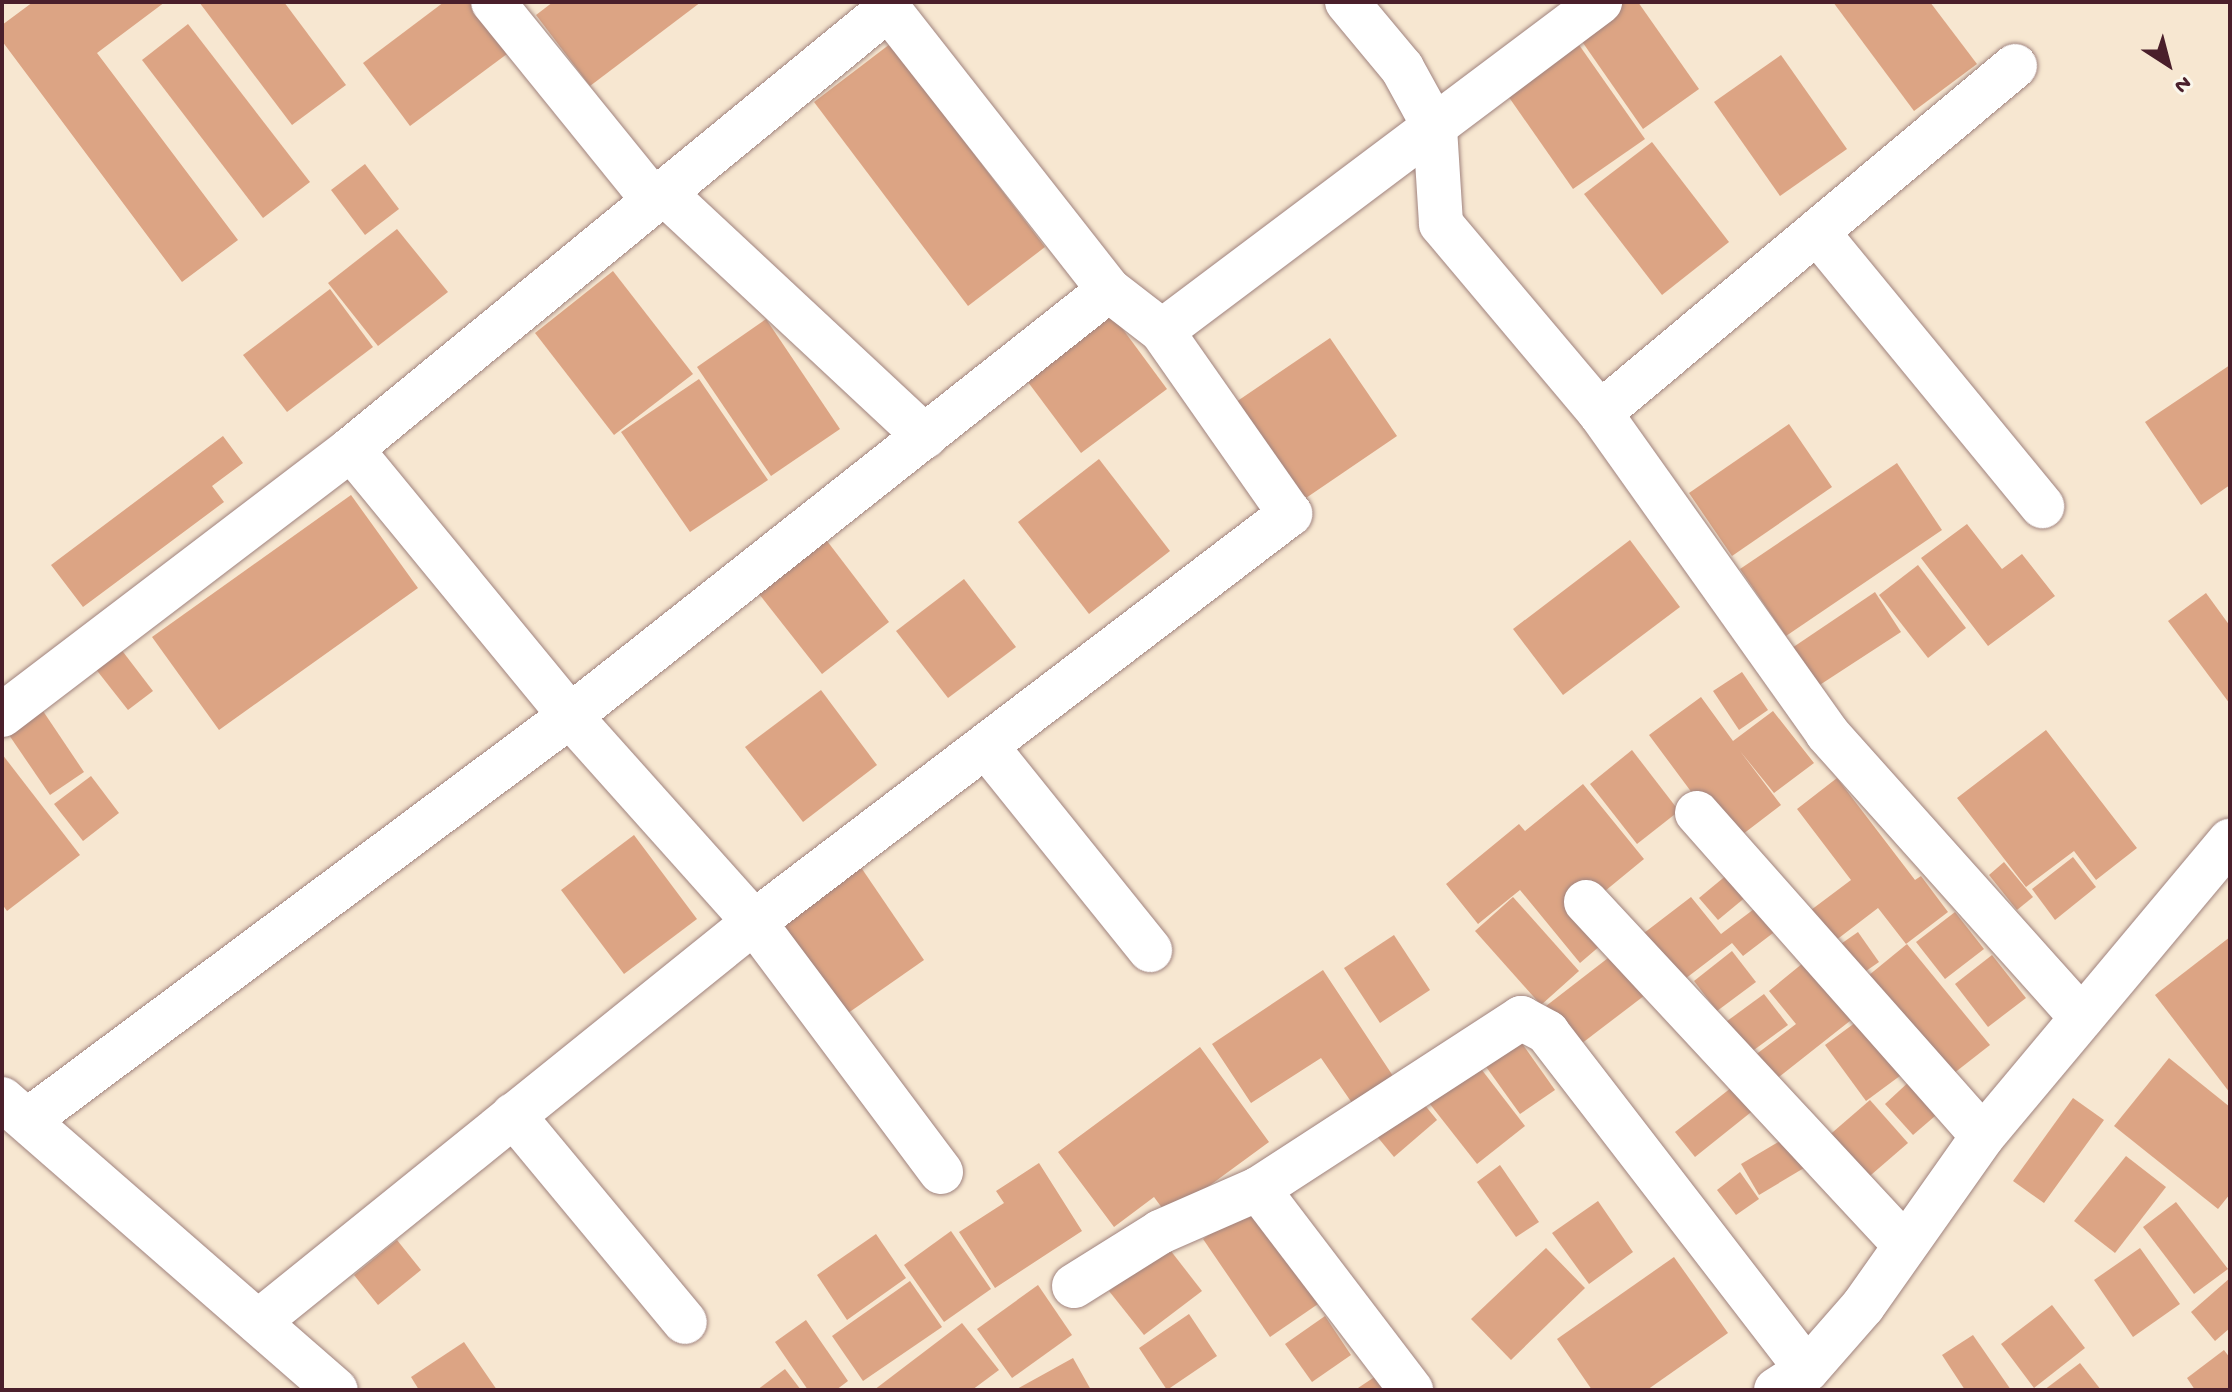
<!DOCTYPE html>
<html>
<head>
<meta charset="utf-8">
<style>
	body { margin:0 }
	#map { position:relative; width:2232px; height:1392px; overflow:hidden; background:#f7e7d1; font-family:"Gochi Hand",sans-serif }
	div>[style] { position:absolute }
	.building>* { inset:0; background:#dca484 }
	.roads { filter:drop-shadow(0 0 2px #a0837e) drop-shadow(0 0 2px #a0837e) }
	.minor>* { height:44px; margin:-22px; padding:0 22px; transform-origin:22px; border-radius:22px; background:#fff }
	.secondary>* { height:44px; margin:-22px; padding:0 22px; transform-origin:22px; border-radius:22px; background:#fff }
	span { translate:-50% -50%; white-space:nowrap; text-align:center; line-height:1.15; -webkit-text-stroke:6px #fbf7ec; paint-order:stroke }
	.frame { position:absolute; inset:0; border:4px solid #4a1f2b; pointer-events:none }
	.north { position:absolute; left:2128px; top:24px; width:80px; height:80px; -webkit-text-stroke:6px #fbf7ec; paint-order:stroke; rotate:144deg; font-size:22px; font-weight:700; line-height:32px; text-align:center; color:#4a1f2b }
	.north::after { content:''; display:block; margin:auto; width:28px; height:36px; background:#4a1f2b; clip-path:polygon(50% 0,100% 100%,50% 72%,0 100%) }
</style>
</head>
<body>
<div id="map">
	<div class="building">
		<div style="clip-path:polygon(33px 2px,165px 2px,97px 53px,238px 240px,182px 282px,2px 41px,2px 25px)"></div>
		<div style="clip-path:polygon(199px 2px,284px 2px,346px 85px,292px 125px)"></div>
		<div style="clip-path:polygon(444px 2px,475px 2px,511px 51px,410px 126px,363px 63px)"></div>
		<div style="clip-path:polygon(553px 2px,701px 2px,590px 86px,536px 15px)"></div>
		<div style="clip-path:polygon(1615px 2px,1638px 2px,1699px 89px,1643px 129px,1574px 30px)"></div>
		<div style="clip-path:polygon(1833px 2px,1930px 2px,1977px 64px,1914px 111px)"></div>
		<div style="clip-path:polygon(188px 24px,310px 182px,263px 218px,142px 60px)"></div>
		<div style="clip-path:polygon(1570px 32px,1645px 139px,1573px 189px,1499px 83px)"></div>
		<div style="clip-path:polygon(890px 44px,1045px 247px,968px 306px,814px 102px)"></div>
		<div style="clip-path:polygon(1781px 55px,1847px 149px,1780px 196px,1714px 102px)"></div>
		<div style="clip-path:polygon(1652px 142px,1729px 242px,1662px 295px,1584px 194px)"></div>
		<div style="clip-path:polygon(365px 164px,399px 209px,365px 235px,331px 190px)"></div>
		<div style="clip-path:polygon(397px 229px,448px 292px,378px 346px,328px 283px)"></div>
		<div style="clip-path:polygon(613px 271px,693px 374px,614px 435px,535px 333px)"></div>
		<div style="clip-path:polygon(330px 289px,373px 347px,287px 412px,243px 355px)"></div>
		<div style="clip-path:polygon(1105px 305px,1167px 389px,1081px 453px,1019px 370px)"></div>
		<div style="clip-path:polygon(766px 319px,840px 429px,771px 476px,697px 367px)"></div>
		<div style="clip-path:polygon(1330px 338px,1397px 436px,1303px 500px,1236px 402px)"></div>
		<div style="clip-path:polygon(2230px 365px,2230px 485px,2201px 505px,2145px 422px)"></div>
		<div style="clip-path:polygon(699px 379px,768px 480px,690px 532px,621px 432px)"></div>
		<div style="clip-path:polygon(1789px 424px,1832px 487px,1732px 556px,1689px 493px)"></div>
		<div style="clip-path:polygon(223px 436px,243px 463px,212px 486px,224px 502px,83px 607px,51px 565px)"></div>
		<div style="clip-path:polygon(1099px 459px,1170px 551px,1089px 614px,1018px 522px)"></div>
		<div style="clip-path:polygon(1897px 463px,1942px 530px,1786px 636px,1740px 569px)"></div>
		<div style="clip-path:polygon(351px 495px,418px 588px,219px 730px,152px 637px)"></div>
		<div style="clip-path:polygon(1967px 524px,2002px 569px,2022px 554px,2055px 596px,1988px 646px,1921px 558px)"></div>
		<div style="clip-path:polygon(821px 533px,889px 622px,822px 674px,752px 585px)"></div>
		<div style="clip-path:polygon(1630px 540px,1680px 607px,1563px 695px,1513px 629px)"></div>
		<div style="clip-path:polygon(1918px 565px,1966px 628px,1928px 658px,1879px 595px)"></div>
		<div style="clip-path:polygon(964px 579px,1016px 647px,948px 698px,896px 631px)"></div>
		<div style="clip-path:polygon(1875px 592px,1901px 632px,1812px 690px,1786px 652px)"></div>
		<div style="clip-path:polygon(2206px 593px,2230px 626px,2230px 704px,2168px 621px)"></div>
		<div style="clip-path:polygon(117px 644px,153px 691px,128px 710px,91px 663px)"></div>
		<div style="clip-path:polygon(1742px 672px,1768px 710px,1739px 730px,1713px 691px)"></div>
		<div style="clip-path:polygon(821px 690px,877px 765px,803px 822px,745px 747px)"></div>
		<div style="clip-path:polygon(1701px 697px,1733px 741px,1773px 711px,1814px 763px,1774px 793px,1740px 751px,1781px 805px,1730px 844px,1649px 735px)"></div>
		<div style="clip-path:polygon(43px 711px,84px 772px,50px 795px,9px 735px)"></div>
		<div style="clip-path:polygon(2046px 730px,2137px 848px,2096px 880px,2074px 851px,2026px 887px,1957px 798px)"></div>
		<div style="clip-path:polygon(1632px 750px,1679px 811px,1637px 844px,1590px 784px)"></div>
		<div style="clip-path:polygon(2px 754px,80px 855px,7px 911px,2px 904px)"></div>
		<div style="clip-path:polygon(91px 776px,119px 813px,83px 841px,54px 804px)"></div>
		<div style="clip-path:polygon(1837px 778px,1915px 880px,1921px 876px,1948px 912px,1906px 944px,1878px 908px,1831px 944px,1807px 913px,1851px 880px,1797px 809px)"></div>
		<div style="clip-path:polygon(1583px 784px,1644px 859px,1594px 900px,1608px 939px,1580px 963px,1520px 890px,1478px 924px,1446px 884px,1519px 824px,1525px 831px)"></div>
		<div style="clip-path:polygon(634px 835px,697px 919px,624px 974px,561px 890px)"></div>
		<div style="clip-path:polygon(2073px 857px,2096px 887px,2055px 920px,2032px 889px)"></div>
		<div style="clip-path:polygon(856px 860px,924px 960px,841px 1018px,771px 918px)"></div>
		<div style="clip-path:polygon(2004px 862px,2033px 897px,2017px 910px,1989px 875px)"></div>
		<div style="clip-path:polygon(1734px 869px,1753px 891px,1718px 920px,1699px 898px)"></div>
		<div style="clip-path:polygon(1513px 897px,1579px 971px,1541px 1005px,1475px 931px)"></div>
		<div style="clip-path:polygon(1691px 897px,1721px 934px,1758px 906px,1777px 930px,1743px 956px,1732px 943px,1681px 982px,1644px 933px)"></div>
		<div style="clip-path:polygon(1955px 912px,1984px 949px,1945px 979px,1916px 942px)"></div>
		<div style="clip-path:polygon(1858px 932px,1879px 962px,1856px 978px,1835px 948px)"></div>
		<div style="clip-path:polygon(1394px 935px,1430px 990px,1380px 1023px,1344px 968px)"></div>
		<div style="clip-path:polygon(2230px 937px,2230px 1093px,2155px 995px)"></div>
		<div style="clip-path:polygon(1907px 944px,1990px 1045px,1944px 1081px,1863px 980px)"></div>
		<div style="clip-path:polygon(1621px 948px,1653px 989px,1577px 1047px,1546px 1006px)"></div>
		<div style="clip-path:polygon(1732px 951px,1756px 982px,1717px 1011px,1694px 981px)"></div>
		<div style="clip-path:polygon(1814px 954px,1860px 1013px,1770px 1084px,1750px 1059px,1796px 1024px,1769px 991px)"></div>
		<div style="clip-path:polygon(1992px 955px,2026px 998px,1988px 1027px,1955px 984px)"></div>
		<div style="clip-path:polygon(1323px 970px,1393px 1076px,1352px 1103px,1321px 1058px,1251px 1103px,1212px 1044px)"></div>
		<div style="clip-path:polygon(1764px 994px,1788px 1025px,1743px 1058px,1719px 1027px)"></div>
		<div style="clip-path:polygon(1871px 1011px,1912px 1067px,1866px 1101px,1825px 1045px)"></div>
		<div style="clip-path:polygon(1514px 1032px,1555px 1090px,1520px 1114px,1479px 1057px)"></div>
		<div style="clip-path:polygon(1200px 1047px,1269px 1142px,1168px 1216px,1154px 1197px,1114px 1227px,1058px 1152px)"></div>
		<div style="clip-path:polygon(2169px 1058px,2230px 1107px,2230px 1194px,2218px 1209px,2114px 1126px)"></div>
		<div style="clip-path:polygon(1475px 1061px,1525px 1126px,1477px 1164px,1426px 1099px)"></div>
		<div style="clip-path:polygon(1913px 1078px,1942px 1110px,1913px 1135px,1885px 1104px)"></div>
		<div style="clip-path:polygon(1736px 1084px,1755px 1109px,1695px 1157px,1675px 1132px)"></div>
		<div style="clip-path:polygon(1419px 1098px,1437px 1120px,1394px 1157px,1375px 1134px)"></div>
		<div style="clip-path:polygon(2073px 1098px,2104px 1120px,2044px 1203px,2013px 1181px)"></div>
		<div style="clip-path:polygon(1870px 1100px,1908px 1143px,1864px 1181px,1826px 1138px)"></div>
		<div style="clip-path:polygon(1790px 1135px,1809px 1165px,1759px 1195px,1741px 1164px)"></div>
		<div style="clip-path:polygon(2126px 1156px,2166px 1187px,2115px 1253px,2074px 1221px)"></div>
		<div style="clip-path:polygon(1039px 1163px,1082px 1231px,995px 1288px,959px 1232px,1004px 1203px,996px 1191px)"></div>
		<div style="clip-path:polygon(1500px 1165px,1539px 1222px,1516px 1237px,1477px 1182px)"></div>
		<div style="clip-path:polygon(1740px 1172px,1759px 1199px,1736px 1215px,1717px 1190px)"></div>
		<div style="clip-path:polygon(1598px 1201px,1633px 1252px,1589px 1284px,1552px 1233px)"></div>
		<div style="clip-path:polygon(2176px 1202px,2228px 1269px,2194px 1294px,2143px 1227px)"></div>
		<div style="clip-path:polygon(1250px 1206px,1318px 1304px,1270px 1337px,1203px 1239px)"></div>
		<div style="clip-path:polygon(951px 1231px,991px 1289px,944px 1322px,904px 1265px)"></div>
		<div style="clip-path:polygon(876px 1234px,906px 1278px,847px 1320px,817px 1275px)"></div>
		<div style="clip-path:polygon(397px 1240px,421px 1270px,378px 1305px,354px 1275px)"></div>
		<div style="clip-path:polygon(1167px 1246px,1202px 1291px,1144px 1335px,1109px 1291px)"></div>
		<div style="clip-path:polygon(1546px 1248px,1585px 1288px,1511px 1360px,1471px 1319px)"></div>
		<div style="clip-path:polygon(2140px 1248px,2180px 1304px,2133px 1337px,2094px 1280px)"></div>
		<div style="clip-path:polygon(1674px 1257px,1728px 1333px,1647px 1390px,1592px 1390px,1557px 1339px)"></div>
		<div style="clip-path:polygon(2230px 1278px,2230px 1328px,2215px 1341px,2191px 1312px)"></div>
		<div style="clip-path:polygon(910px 1281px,942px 1327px,863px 1381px,832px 1336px)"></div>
		<div style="clip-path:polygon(1038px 1285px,1072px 1335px,1012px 1378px,977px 1329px)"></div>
		<div style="clip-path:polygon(2052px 1305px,2085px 1348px,2034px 1388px,2001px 1344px)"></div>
		<div style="clip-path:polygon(1189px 1314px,1217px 1356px,1167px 1390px,1139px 1348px)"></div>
		<div style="clip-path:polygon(1325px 1316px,1351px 1355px,1312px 1382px,1285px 1344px)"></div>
		<div style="clip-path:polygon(806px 1320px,848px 1381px,836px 1390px,808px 1390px,775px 1342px)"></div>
		<div style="clip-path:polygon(962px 1323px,999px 1370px,972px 1390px,874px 1390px)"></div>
		<div style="clip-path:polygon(1973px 1335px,2011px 1390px,1965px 1390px,1942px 1355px)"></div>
		<div style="clip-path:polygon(464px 1342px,497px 1390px,419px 1390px,411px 1377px)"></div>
		<div style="clip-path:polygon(2224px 1350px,2230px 1358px,2230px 1390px,2195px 1390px,2187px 1378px)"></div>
		<div style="clip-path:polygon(1073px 1358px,1091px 1390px,1015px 1390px)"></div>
		<div style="clip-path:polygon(2080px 1363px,2101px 1390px,2044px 1390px)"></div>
		<div style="clip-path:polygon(1391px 1366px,1408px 1390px,1355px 1390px)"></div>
		<div style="clip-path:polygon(785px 1369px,801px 1390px,757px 1390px)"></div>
	</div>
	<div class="roads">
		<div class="minor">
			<div style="left:493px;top:2px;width:256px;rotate:51deg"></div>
			<div style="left:1347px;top:2px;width:86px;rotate:50.2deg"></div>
			<div style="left:1402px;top:68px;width:68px;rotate:61.2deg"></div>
			<div style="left:1435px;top:128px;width:96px;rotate:86.4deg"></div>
			<div style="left:1441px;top:224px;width:247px;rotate:49.9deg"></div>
			<div style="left:1600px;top:413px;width:392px;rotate:54.6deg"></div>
			<div style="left:1827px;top:733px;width:382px;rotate:48.2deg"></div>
			<div style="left:664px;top:193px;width:357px;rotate:43deg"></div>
			<div style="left:1817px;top:232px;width:355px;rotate:50.6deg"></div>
			<div style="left:1109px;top:290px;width:67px;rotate:37.7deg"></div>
			<div style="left:1162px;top:331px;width:548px;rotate:-36.91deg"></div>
			<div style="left:1600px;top:413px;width:541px;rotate:-39.9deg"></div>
			<div style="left:351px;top:449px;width:345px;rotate:50.6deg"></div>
			<div style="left:570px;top:716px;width:687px;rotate:-38.32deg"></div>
			<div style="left:1109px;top:290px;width:366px;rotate:-128.1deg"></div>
			<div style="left:2px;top:715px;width:439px;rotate:-37.3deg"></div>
			<div style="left:351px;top:449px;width:694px;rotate:-39.33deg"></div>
			<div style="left:986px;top:746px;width:262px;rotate:51.2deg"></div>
			<div style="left:1697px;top:813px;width:431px;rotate:48.5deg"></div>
			<div style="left:1586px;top:902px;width:468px;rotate:47.1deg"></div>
			<div style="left:2px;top:1099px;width:443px;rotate:41.1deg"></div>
			<div style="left:513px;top:1115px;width:269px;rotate:50.3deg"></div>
			<div style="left:28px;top:1120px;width:676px;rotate:-36.7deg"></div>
			<div style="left:570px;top:716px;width:276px;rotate:48.2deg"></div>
			<div style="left:754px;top:922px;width:637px;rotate:141.12deg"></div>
			<div style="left:941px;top:1172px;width:312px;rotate:-126.8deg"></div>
			<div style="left:754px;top:922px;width:674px;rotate:-37.28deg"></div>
			<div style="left:1290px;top:514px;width:223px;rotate:-125deg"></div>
			<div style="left:1258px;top:1189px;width:314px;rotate:-33deg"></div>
			<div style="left:1521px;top:1018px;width:30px;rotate:28deg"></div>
			<div style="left:1547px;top:1032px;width:426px;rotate:52.4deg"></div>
			<div style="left:1074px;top:1286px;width:102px;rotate:-32.1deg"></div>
			<div style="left:1160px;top:1232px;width:107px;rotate:-23.7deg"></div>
			<div style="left:1258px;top:1189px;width:253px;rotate:52.7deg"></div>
		</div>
		<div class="secondary">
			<div style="left:1776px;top:1390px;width:37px;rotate:-33deg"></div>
			<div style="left:1807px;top:1370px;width:85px;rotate:-48.8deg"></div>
			<div style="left:1863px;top:1306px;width:208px;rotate:-54.8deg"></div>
			<div style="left:1983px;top:1136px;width:385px;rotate:-50.1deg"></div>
		</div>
	</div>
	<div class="frame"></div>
	<div class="north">N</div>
</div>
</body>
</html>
